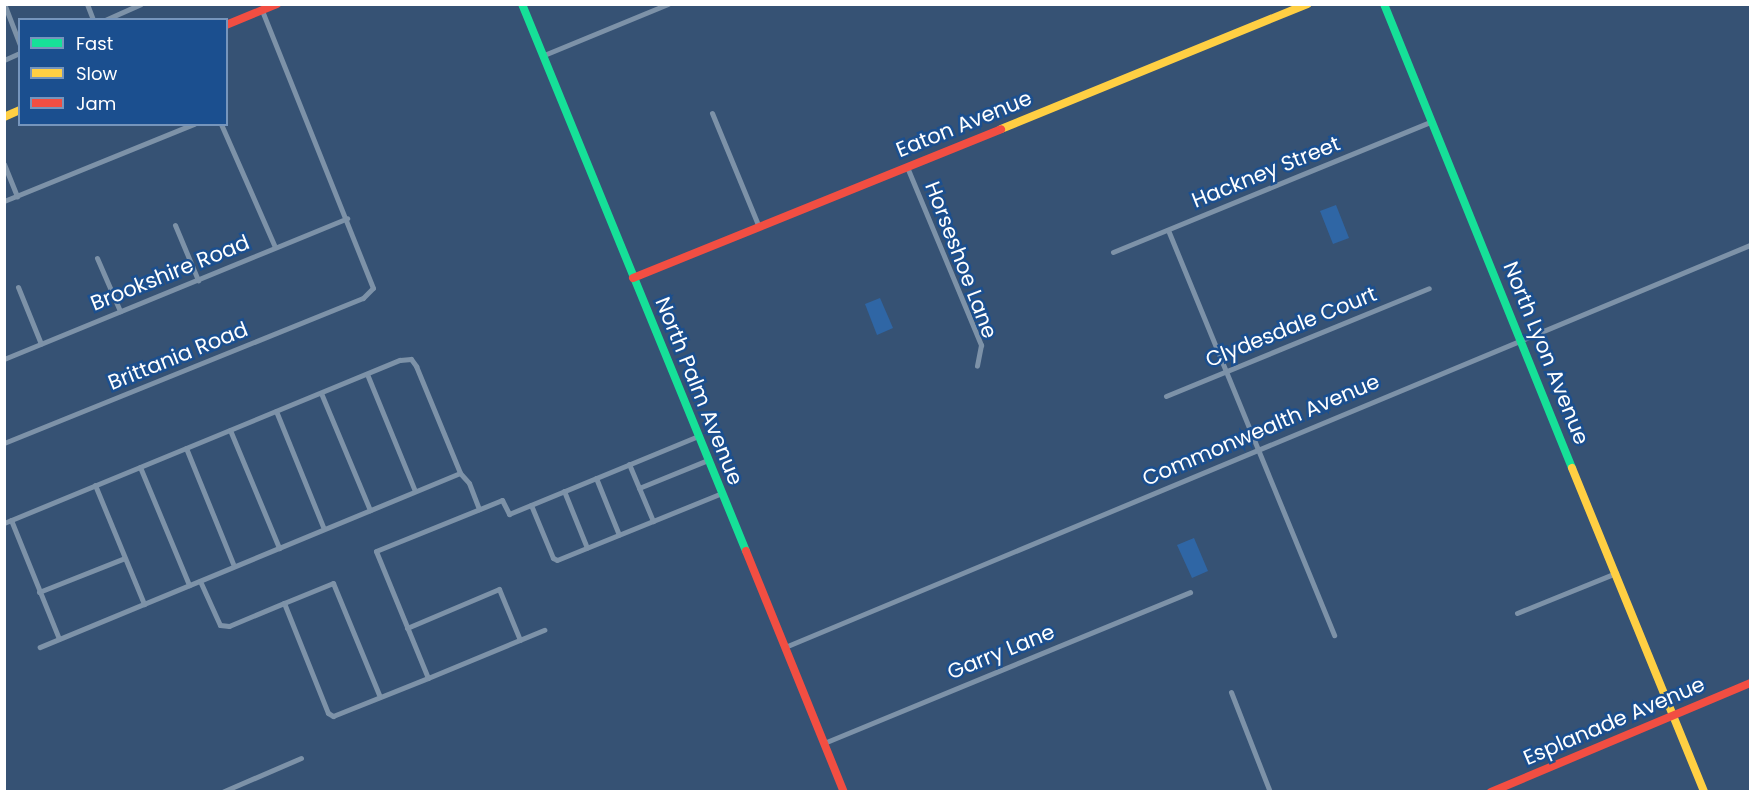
<!DOCTYPE html>
<html>
<head>
<meta charset="utf-8">
<style>
	body { margin:0 }
	#map { position:relative; width:1755px; height:796px; overflow:hidden; background:#365274; font-family:Poppins,sans-serif }
	div>[style] { position:absolute }
	.green>* { inset:0; background:#2f66a5 }
	.street>* { height:5px; margin:-2.5px; padding:0 2.5px; transform-origin:2.5px; border-radius:2.5px; background:#7d92a8 }
	.fast>* { height:8px; margin:-4px; padding:0 4px; transform-origin:4px; border-radius:4px; background:#16e098 }
	.slow>* { height:8px; margin:-4px; padding:0 4px; transform-origin:4px; border-radius:4px; background:#ffcf43 }
	.jam>* { height:8px; margin:-4px; padding:0 4px; transform-origin:4px; border-radius:4px; background:#f24e42 }
	span { translate:-50% -50%; white-space:nowrap; text-align:center; line-height:1.15; -webkit-text-stroke:5px #1b4f8f; paint-order:stroke }
	.street-label { font-size:21px; color:#fff }
	.frame { position:absolute; inset:0; border:6px solid #fff; pointer-events:none }
	.legend { position:absolute; left:18px; top:18px; width:210px; height:108px; box-sizing:border-box; background:#1b4f8f; border:2px solid #7695bc; margin:0; padding:8px 10px; list-style:none; font-size:18px; color:#fff }
	.legend li { display:flex; align-items:center; gap:12px; height:30px }
	.legend b { width:30px; border:2px solid #7695bc }
</style>
</head>
<body>
<div id="map">
	<div class="green">
		<div style="clip-path:polygon(1336px 205px,1349px 238px,1333px 244px,1320px 211px)"></div>
		<div style="clip-path:polygon(880px 298px,893px 328px,877px 335px,865px 304px)"></div>
		<div style="clip-path:polygon(1194px 538px,1208px 571px,1192px 578px,1177px 545px)"></div>
	</div>
	<div class="street">
		<div style="left:87px;top:4px;width:17px;rotate:69deg"></div>
		<div style="left:5px;top:6px;width:42px;rotate:69deg"></div>
		<div style="left:105px;top:20px;width:39px;rotate:-24deg"></div>
		<div style="left:544px;top:55px;width:134px;rotate:-22.4deg"></div>
		<div style="left:4px;top:60px;width:17px;rotate:-24deg"></div>
		<div style="left:712px;top:113px;width:123px;rotate:67.6deg"></div>
		<div style="left:221px;top:124px;width:134px;rotate:66.3deg"></div>
		<div style="left:4px;top:164px;width:35px;rotate:68deg"></div>
		<div style="left:907px;top:167px;width:193px;rotate:67.4deg"></div>
		<div style="left:981px;top:345px;width:21px;rotate:101deg"></div>
		<div style="left:4px;top:201px;width:205px;rotate:-22.1deg"></div>
		<div style="left:175px;top:225px;width:60px;rotate:67.3deg"></div>
		<div style="left:1168px;top:230px;width:438px;rotate:67.7deg"></div>
		<div style="left:1113px;top:252px;width:345px;rotate:-22.3deg"></div>
		<div style="left:97px;top:258px;width:58px;rotate:66.5deg"></div>
		<div style="left:18px;top:287px;width:61px;rotate:68deg"></div>
		<div style="left:4px;top:359px;width:371px;rotate:-22.3deg"></div>
		<div style="left:367px;top:374px;width:126px;rotate:67.7deg"></div>
		<div style="left:321px;top:393px;width:127px;rotate:67.3deg"></div>
		<div style="left:1166px;top:396px;width:284px;rotate:-22.3deg"></div>
		<div style="left:276px;top:411px;width:127px;rotate:67.9deg"></div>
		<div style="left:230px;top:430px;width:128px;rotate:67.4deg"></div>
		<div style="left:4px;top:443px;width:387px;rotate:-22deg"></div>
		<div style="left:363px;top:298px;width:14px;rotate:-45deg"></div>
		<div style="left:373px;top:288px;width:298px;rotate:-111.8deg"></div>
		<div style="left:186px;top:448px;width:127px;rotate:67.9deg"></div>
		<div style="left:629px;top:464px;width:62px;rotate:67.2deg"></div>
		<div style="left:140px;top:467px;width:128px;rotate:67.4deg"></div>
		<div style="left:460px;top:473px;width:13px;rotate:48deg"></div>
		<div style="left:469px;top:483px;width:28px;rotate:69deg"></div>
		<div style="left:596px;top:478px;width:61px;rotate:68deg"></div>
		<div style="left:95px;top:485px;width:129px;rotate:67.6deg"></div>
		<div style="left:639px;top:488px;width:74px;rotate:-22.1deg"></div>
		<div style="left:564px;top:491px;width:61px;rotate:68deg"></div>
		<div style="left:531px;top:505px;width:57px;rotate:67.5deg"></div>
		<div style="left:553px;top:558px;width:4px;rotate:27deg"></div>
		<div style="left:557px;top:560px;width:178px;rotate:-22.1deg"></div>
		<div style="left:11px;top:520px;width:128px;rotate:68deg"></div>
		<div style="left:4px;top:523px;width:428px;rotate:-22.4deg"></div>
		<div style="left:400px;top:360px;width:11px;rotate:-5deg"></div>
		<div style="left:411px;top:359px;width:9px;rotate:54deg"></div>
		<div style="left:416px;top:366px;width:116px;rotate:67.6deg"></div>
		<div style="left:460px;top:473px;width:455px;rotate:157.5deg"></div>
		<div style="left:200px;top:581px;width:48px;rotate:65.6deg"></div>
		<div style="left:220px;top:625px;width:9px;rotate:6deg"></div>
		<div style="left:229px;top:626px;width:60px;rotate:-22.7deg"></div>
		<div style="left:284px;top:603px;width:118px;rotate:68.2deg"></div>
		<div style="left:328px;top:713px;width:6px;rotate:31deg"></div>
		<div style="left:333px;top:716px;width:102px;rotate:-21.8deg"></div>
		<div style="left:428px;top:678px;width:137px;rotate:-112.3deg"></div>
		<div style="left:376px;top:551px;width:136px;rotate:-22deg"></div>
		<div style="left:502px;top:500px;width:16px;rotate:63deg"></div>
		<div style="left:509px;top:514px;width:204px;rotate:-22.4deg"></div>
		<div style="left:39px;top:592px;width:92px;rotate:-21.6deg"></div>
		<div style="left:284px;top:603px;width:53px;rotate:-22.2deg"></div>
		<div style="left:333px;top:583px;width:123px;rotate:67.6deg"></div>
		<div style="left:1517px;top:613px;width:107px;rotate:-22deg"></div>
		<div style="left:407px;top:628px;width:100px;rotate:-23deg"></div>
		<div style="left:499px;top:589px;width:55px;rotate:67.6deg"></div>
		<div style="left:785px;top:647px;width:1045px;rotate:-22.62deg"></div>
		<div style="left:428px;top:678px;width:126px;rotate:-22.5deg"></div>
		<div style="left:1231px;top:692px;width:107px;rotate:68.7deg"></div>
		<div style="left:824px;top:743px;width:396px;rotate:-22.4deg"></div>
		<div style="left:222px;top:792px;width:86px;rotate:-23.3deg"></div>
	</div>
	<div class="fast">
		<div style="left:522px;top:4px;width:591px;rotate:67.73deg"></div>
		<div style="left:1384px;top:4px;width:501px;rotate:67.94deg"></div>
	</div>
	<div class="slow">
		<div style="left:4px;top:117px;width:17px;rotate:-24deg"></div>
		<div style="left:1001px;top:129px;width:331px;rotate:-22.2deg"></div>
		<div style="left:1572px;top:468px;width:350px;rotate:67.8deg"></div>
	</div>
	<div class="jam">
		<div style="left:226px;top:25px;width:55px;rotate:-22.4deg"></div>
		<div style="left:633px;top:278px;width:397px;rotate:-22deg"></div>
		<div style="left:746px;top:551px;width:260px;rotate:67.9deg"></div>
		<div style="left:1491px;top:792px;width:281px;rotate:-22.8deg"></div>
	</div>
	<div class="street-label">
		<span style="left:964px;top:124px;rotate:-22deg">Eaton Avenue</span>
		<span style="left:1266px;top:172px;rotate:-22deg">Hackney Street</span>
		<span style="left:961px;top:260px;rotate:69deg">Horseshoe Lane</span>
		<span style="left:170px;top:273px;rotate:-22deg">Brookshire Road</span>
		<span style="left:1291px;top:327px;rotate:-22deg">Clydesdale Court</span>
		<span style="left:1546px;top:353px;rotate:68deg">North Lyon Avenue</span>
		<span style="left:178px;top:356px;rotate:-22deg">Brittania Road</span>
		<span style="left:699px;top:391px;rotate:68deg">North Palm Avenue</span>
		<span style="left:1261px;top:430px;rotate:-23deg">Commonwealth Avenue</span>
		<span style="left:1001px;top:652px;rotate:-22deg">Garry Lane</span>
		<span style="left:1614px;top:721px;rotate:-23deg">Esplanade Avenue</span>
	</div>
	<div class="frame"></div>
	<ul class="legend">
	<li><b style="height:8px;background:#16e098"></b>Fast</li>
	<li><b style="height:8px;background:#ffcf43"></b>Slow</li>
	<li><b style="height:8px;background:#f24e42"></b>Jam</li>
	</ul>
</div>
</body>
</html>
